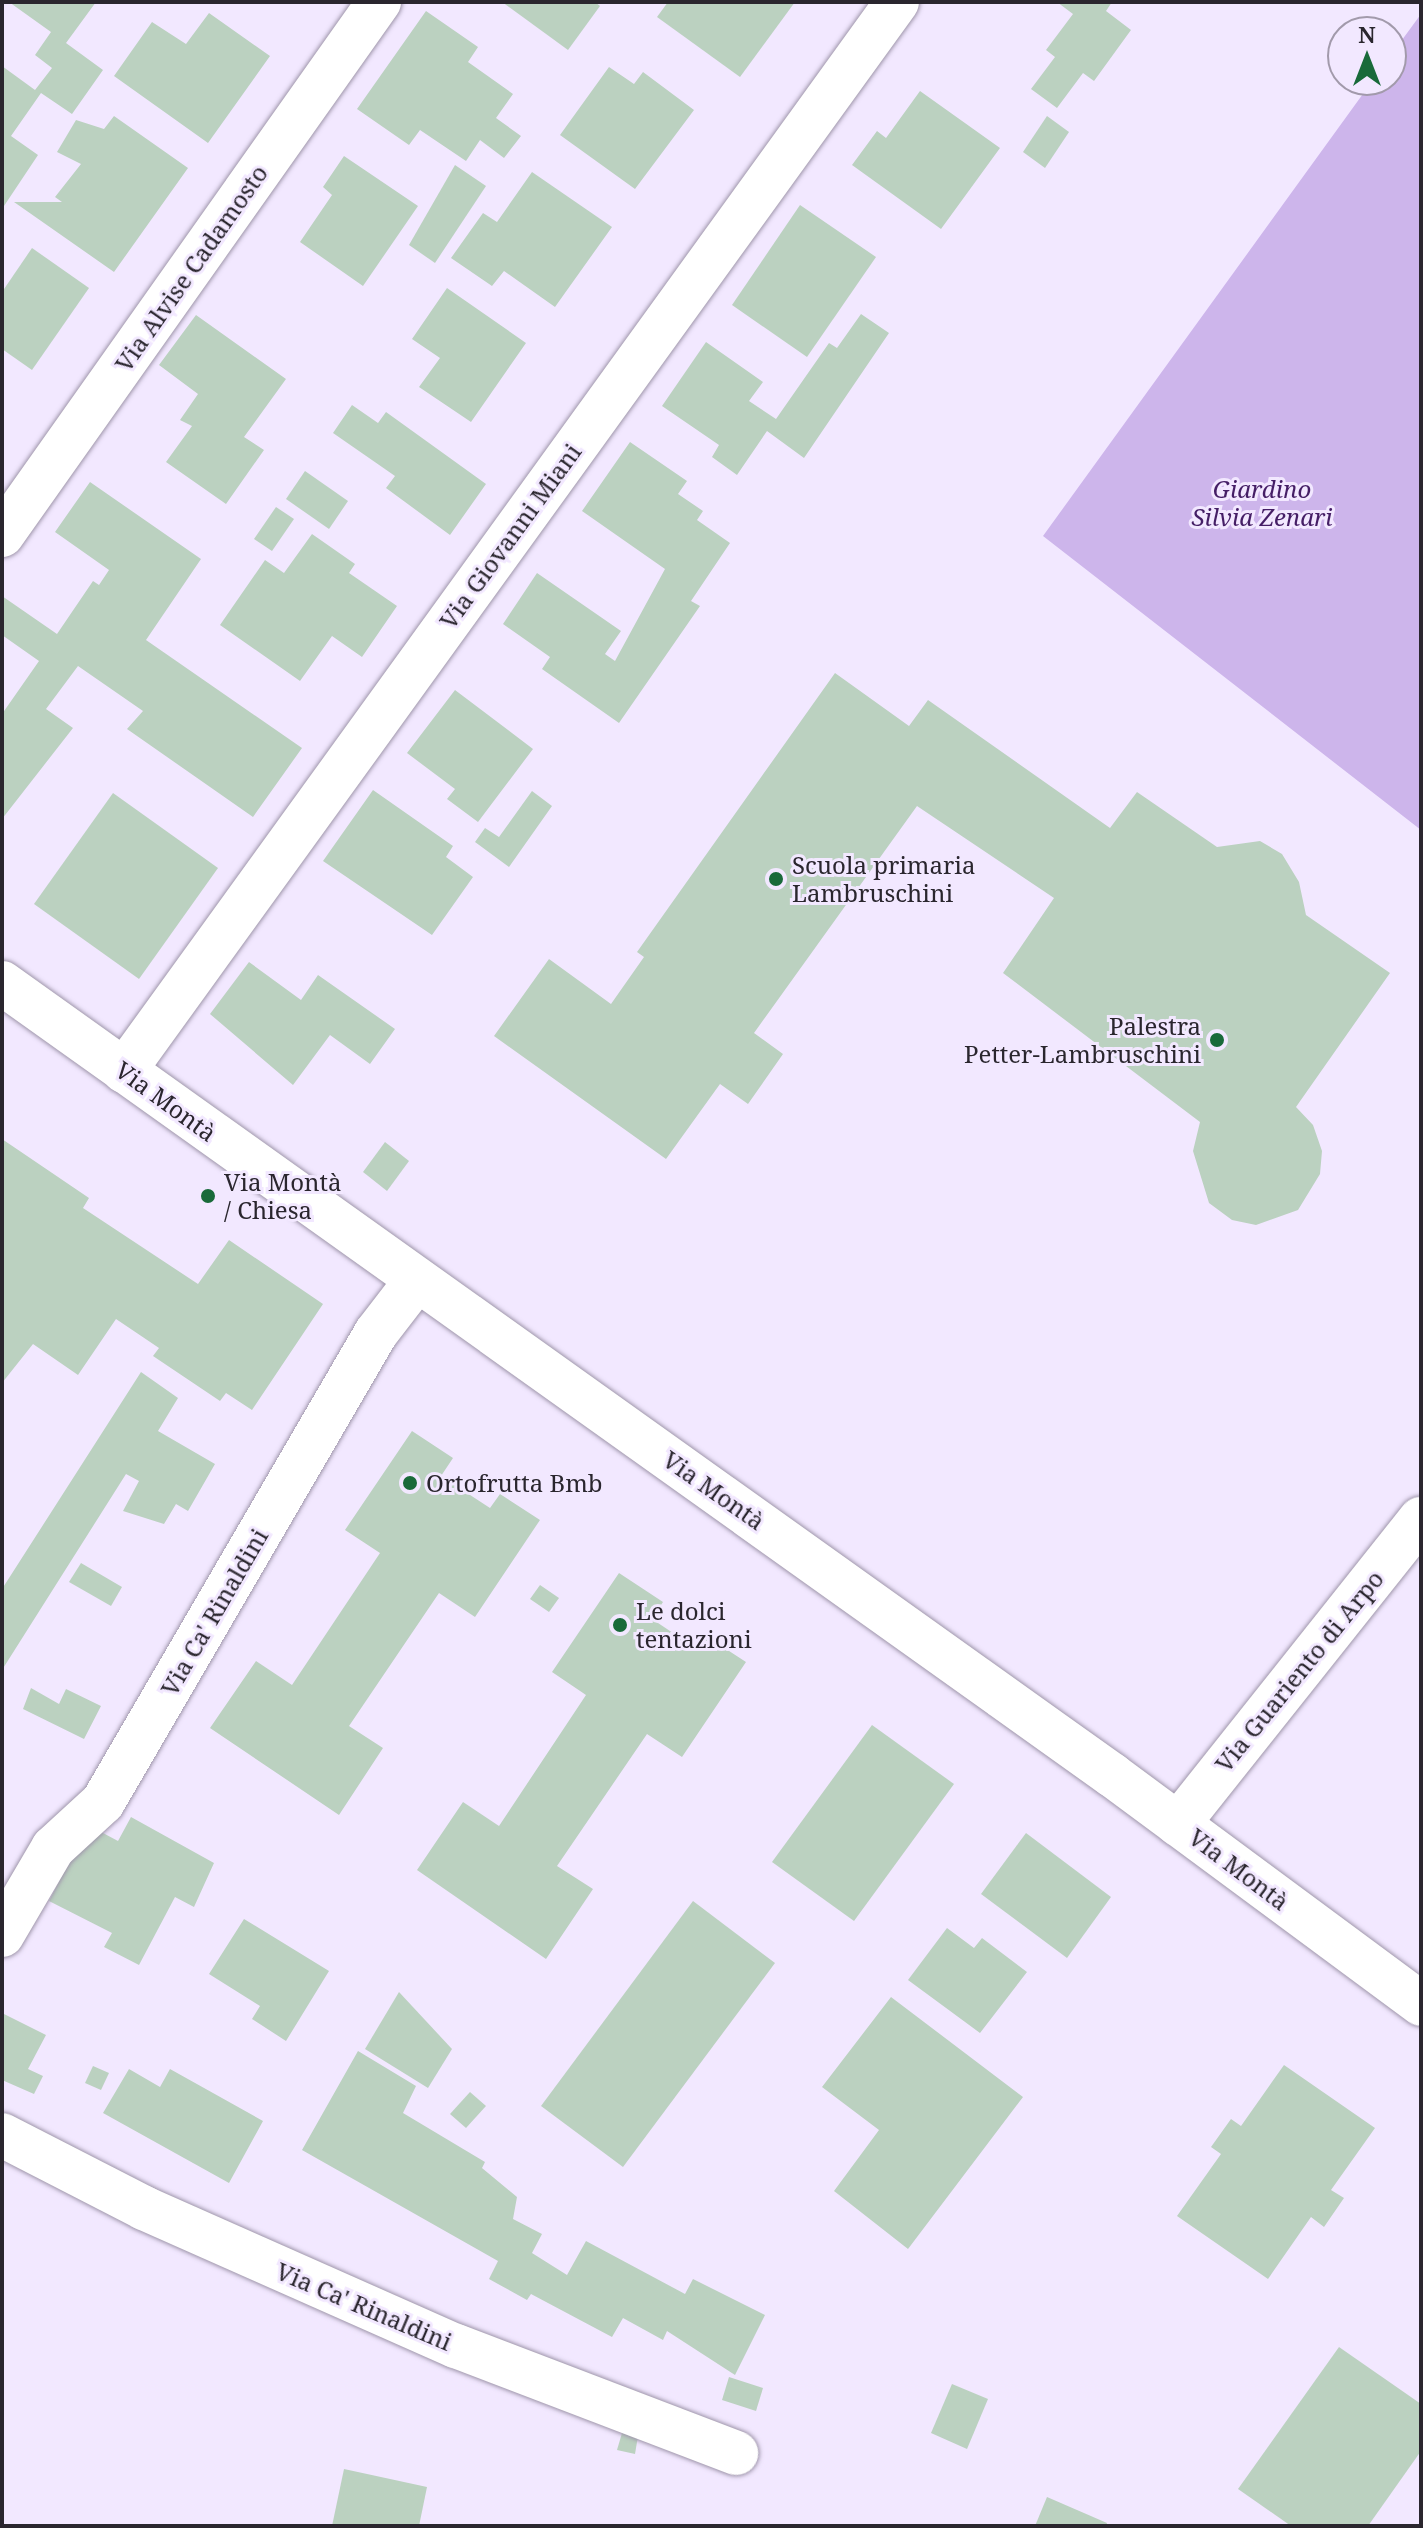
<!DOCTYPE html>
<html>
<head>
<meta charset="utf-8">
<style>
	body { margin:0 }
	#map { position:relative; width:1423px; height:2528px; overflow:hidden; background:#f2e8ff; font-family:"Noto Serif",serif }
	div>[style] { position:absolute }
	.green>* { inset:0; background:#cdb5eb }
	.building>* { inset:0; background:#bbd1c0 }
	.roads { filter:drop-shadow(0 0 2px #9f96ab) drop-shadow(0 0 2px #9f96ab) }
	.minor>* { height:44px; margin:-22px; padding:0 22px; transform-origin:22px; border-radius:22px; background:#fff }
	.secondary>* { height:44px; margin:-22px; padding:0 22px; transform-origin:22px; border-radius:22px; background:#fff }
	.dots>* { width:22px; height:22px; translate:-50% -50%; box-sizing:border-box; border:4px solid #f2e8ff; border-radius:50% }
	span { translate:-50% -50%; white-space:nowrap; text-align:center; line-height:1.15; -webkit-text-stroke:6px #f2e8ff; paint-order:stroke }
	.street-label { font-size:24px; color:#2a262e }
	.park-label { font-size:24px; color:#451e66; font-style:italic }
	.poi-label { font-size:24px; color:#2a262e }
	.left { translate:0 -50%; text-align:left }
	.right { translate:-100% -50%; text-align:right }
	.frame { position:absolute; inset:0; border:4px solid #2a262e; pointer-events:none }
	.north { position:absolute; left:1327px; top:16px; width:80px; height:80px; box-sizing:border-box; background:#f2e8ff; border:2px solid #a29aab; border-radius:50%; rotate:0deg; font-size:22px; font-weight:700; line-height:32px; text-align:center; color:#2a262e }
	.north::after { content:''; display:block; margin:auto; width:28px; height:36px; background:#196a3a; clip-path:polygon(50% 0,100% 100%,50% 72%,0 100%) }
</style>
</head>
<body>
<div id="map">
	<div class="green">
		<div style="clip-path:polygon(1421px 14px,1421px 830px,1043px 536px,1373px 80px,1391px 80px,1391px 55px)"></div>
	</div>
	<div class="building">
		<div style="clip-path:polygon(9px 2px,96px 2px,66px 43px,103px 70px,72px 114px,41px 93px,11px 136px,38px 155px,2px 209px,2px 66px,35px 90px,52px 68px,35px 55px,51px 32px)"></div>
		<div style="clip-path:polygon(502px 2px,595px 2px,600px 6px,568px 50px)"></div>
		<div style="clip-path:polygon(668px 2px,795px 2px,740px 77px,657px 17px)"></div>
		<div style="clip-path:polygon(1057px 2px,1112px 2px,1106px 11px,1131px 30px,1094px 81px,1083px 73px,1057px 108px,1031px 89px,1055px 57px,1046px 50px,1073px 14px)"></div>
		<div style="clip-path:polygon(426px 11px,478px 47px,468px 62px,513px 94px,496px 118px,521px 136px,504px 158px,480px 140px,466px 161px,420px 130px,409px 145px,357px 109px)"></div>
		<div style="clip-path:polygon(209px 13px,270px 56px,208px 143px,114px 76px,152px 22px,186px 44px)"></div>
		<div style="clip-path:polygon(609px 67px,634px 84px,643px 72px,694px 110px,635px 189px,560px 135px)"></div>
		<div style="clip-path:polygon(920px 91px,1000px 148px,941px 229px,852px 165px,877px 131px,886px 138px)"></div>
		<div style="clip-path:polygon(114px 116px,188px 168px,114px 272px,14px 202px,62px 202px,55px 197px,81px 164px,57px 152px,76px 120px,104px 129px)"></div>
		<div style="clip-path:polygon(1047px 116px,1069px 132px,1045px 168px,1023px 152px)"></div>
		<div style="clip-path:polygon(344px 156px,418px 206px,363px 286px,300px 242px,332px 195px,323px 187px)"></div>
		<div style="clip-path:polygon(455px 165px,486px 186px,435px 263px,409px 245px)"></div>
		<div style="clip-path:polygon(532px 172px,612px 227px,555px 307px,504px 271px,492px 286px,451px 258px,483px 213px,497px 222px)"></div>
		<div style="clip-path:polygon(800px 205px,876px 257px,807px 357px,732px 305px)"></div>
		<div style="clip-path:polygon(32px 248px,89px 288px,32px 370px,2px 349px,2px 292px)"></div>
		<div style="clip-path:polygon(447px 288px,526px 343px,471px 422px,419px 387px,440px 358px,412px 339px)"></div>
		<div style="clip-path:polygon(861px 314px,889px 333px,804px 458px,767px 431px,737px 475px,712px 457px,719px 445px,662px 406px,706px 342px,763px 382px,749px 401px,776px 419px,829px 343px,837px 348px)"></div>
		<div style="clip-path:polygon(196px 315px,286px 379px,244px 437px,264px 450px,226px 504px,166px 462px,192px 426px,180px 420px,198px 394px,159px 365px)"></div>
		<div style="clip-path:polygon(352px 405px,378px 423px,386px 412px,486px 484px,450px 535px,386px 488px,395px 476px,333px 433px)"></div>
		<div style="clip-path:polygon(630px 442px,687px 481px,678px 494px,703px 511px,697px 520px,730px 543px,691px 601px,700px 606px,619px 723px,542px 669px,550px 657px,503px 624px,537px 573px,621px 631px,605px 654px,615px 661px,665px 569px,582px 511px)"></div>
		<div style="clip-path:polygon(305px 471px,348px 501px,329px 529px,286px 499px)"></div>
		<div style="clip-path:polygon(90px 482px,201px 559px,146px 640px,302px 748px,253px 817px,127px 729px,143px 711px,78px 666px,46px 709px,73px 728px,2px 819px,2px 714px,39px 661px,2px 635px,2px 596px,57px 634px,93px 581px,99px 585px,109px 570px,55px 532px)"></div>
		<div style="clip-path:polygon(276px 507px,294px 519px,272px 551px,254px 539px)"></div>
		<div style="clip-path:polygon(312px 534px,355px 564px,349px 573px,397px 606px,362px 657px,332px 636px,300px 681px,220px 625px,265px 560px,284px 573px)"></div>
		<div style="clip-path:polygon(835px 673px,909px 726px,928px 700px,1110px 828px,1137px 792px,1217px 847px,1260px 841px,1282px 854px,1299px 882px,1306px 915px,1390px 973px,1296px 1107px,1313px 1125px,1322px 1151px,1320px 1174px,1298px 1210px,1256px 1225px,1232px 1220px,1209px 1203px,1193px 1151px,1200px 1122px,1003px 973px,1054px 898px,917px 806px,754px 1033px,783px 1054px,748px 1104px,720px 1084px,666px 1159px,494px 1036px,549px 959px,611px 1004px,644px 957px,637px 952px)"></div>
		<div style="clip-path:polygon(455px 690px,533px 749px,478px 822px,447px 799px,455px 789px,407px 753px)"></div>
		<div style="clip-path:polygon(373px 790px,453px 846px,446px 857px,473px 877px,432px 935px,323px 861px)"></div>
		<div style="clip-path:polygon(532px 791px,552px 806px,509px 867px,475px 842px,485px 828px,499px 837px)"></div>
		<div style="clip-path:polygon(113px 793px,218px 868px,139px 979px,34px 904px)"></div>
		<div style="clip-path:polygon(249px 962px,301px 1000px,318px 975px,395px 1029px,370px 1064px,330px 1035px,293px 1085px,210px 1014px)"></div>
		<div style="clip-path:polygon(2px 1139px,89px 1198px,83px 1208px,198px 1284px,229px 1240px,323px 1304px,252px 1410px,226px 1393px,220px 1401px,153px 1356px,159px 1348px,116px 1319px,78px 1375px,33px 1344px,2px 1383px)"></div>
		<div style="clip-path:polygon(385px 1142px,409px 1161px,387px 1191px,363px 1172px)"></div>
		<div style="clip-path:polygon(141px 1372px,178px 1398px,158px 1431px,215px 1464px,188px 1511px,176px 1504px,164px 1524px,123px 1511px,139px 1481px,126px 1474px,2px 1670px,2px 1589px)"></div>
		<div style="clip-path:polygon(412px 1431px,453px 1458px,441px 1476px,490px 1508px,500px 1494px,540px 1520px,475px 1617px,439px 1593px,349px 1726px,383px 1748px,339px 1815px,210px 1728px,256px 1661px,292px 1685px,380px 1553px,345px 1530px)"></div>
		<div style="clip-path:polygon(81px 1563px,122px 1587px,111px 1606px,69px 1582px)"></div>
		<div style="clip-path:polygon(619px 1573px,663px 1602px,652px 1619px,697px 1649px,706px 1636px,746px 1662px,682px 1757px,647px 1734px,557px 1866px,593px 1889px,546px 1959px,417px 1870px,463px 1802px,499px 1826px,586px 1695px,552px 1672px)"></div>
		<div style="clip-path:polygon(540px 1585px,559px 1598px,549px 1612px,530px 1599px)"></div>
		<div style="clip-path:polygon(31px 1688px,59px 1704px,66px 1689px,101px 1706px,84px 1739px,23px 1709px)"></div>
		<div style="clip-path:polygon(872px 1725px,954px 1784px,854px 1921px,772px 1862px)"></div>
		<div style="clip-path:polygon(131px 1817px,214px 1863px,194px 1907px,175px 1897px,139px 1965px,104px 1947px,112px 1933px,49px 1901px,88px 1825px,118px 1841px)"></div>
		<div style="clip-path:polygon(1026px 1833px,1111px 1897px,1067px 1958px,981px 1894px)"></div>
		<div style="clip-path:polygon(693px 1901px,775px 1963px,623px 2167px,541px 2106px)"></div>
		<div style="clip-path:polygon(244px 1919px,329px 1971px,286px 2041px,252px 2019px,260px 2006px,209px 1974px)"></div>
		<div style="clip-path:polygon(947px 1928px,974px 1948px,982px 1938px,1027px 1972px,980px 2033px,908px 1980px)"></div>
		<div style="clip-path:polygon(399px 1992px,452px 2049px,428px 2088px,365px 2049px)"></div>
		<div style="clip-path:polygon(891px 1997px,1023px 2097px,908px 2249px,834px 2191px,879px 2130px,822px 2087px)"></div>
		<div style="clip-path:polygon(2px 2013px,46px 2035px,28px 2069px,43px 2076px,34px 2094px,2px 2080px)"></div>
		<div style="clip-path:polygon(358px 2051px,416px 2086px,403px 2113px,485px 2162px,482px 2168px,517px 2197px,513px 2219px,542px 2234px,532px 2253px,567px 2275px,586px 2241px,685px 2294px,693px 2279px,765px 2315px,735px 2375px,667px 2331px,663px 2340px,623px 2318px,612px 2337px,531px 2294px,527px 2300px,489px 2279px,498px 2261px,302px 2150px)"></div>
		<div style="clip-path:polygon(1284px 2065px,1375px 2128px,1331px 2190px,1344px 2198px,1324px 2227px,1311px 2217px,1268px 2279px,1177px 2216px,1221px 2154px,1211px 2147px,1231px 2119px,1241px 2126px)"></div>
		<div style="clip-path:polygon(93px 2066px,109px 2073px,101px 2090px,85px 2083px)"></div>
		<div style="clip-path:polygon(129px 2069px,160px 2087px,170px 2069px,263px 2121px,229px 2183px,103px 2113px)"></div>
		<div style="clip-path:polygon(470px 2092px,486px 2106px,466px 2128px,450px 2114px)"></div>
		<div style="clip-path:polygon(1339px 2347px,1421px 2404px,1421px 2451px,1368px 2526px,1291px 2526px,1238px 2489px)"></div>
		<div style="clip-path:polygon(729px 2377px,763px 2388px,756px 2411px,722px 2400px)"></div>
		<div style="clip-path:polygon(952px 2384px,988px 2399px,967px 2449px,931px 2433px)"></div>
		<div style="clip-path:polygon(622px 2433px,638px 2436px,635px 2454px,617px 2450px)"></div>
		<div style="clip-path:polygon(344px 2469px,427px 2487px,419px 2526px,332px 2526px)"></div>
		<div style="clip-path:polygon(1047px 2497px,1107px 2523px,1106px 2526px,1035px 2526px)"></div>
	</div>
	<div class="roads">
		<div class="minor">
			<div style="left:2px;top:535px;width:653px;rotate:-54.73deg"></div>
			<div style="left:124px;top:1071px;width:1319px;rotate:-54.13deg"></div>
			<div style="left:1178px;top:1824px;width:390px;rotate:-51.5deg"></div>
			<div style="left:2px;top:1935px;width:101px;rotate:-59.6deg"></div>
			<div style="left:53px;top:1848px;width:68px;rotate:-42.6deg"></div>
			<div style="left:103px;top:1802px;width:543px;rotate:-59.8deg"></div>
			<div style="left:376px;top:1333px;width:66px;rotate:-52.4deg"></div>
			<div style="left:2px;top:2135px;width:160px;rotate:27.2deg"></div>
			<div style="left:144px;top:2208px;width:341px;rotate:23.9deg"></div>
			<div style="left:456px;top:2346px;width:300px;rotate:20.9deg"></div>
		</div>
		<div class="secondary">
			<div style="left:2px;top:983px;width:1364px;rotate:35.51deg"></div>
			<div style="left:1112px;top:1775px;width:385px;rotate:36.5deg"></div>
		</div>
	</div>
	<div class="dots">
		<div style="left:776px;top:879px;background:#196a3a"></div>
		<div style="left:1217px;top:1040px;background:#196a3a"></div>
		<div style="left:208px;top:1196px;background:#196a3a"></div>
		<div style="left:410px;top:1483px;background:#196a3a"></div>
		<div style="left:620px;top:1625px;background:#196a3a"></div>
	</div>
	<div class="street-label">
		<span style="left:191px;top:268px;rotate:-55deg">Via Alvise Cadamosto</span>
		<span style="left:510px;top:536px;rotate:-54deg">Via Giovanni Miani</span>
		<span style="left:166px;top:1101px;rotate:36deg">Via Montà</span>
		<span style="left:714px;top:1490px;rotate:35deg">Via Montà</span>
		<span style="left:214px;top:1612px;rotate:-60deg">Via Ca' Rinaldini</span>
		<span style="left:1299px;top:1671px;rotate:-51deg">Via Guariento di Arpo</span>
		<span style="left:1239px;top:1869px;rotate:37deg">Via Montà</span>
		<span style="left:364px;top:2306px;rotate:23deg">Via Ca' Rinaldini</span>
	</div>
	<div class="park-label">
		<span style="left:1262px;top:503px">Giardino<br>Silvia Zenari</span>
	</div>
	<div class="poi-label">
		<span class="left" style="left:792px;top:879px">Scuola primaria<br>Lambruschini</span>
		<span class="right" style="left:1201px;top:1040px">Palestra<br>Petter-Lambruschini</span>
		<span class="left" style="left:224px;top:1196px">Via Montà<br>/ Chiesa</span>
		<span class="left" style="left:426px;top:1483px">Ortofrutta Bmb</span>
		<span class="left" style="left:636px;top:1625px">Le dolci<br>tentazioni</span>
	</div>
	<div class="frame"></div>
	<div class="north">N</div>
</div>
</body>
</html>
